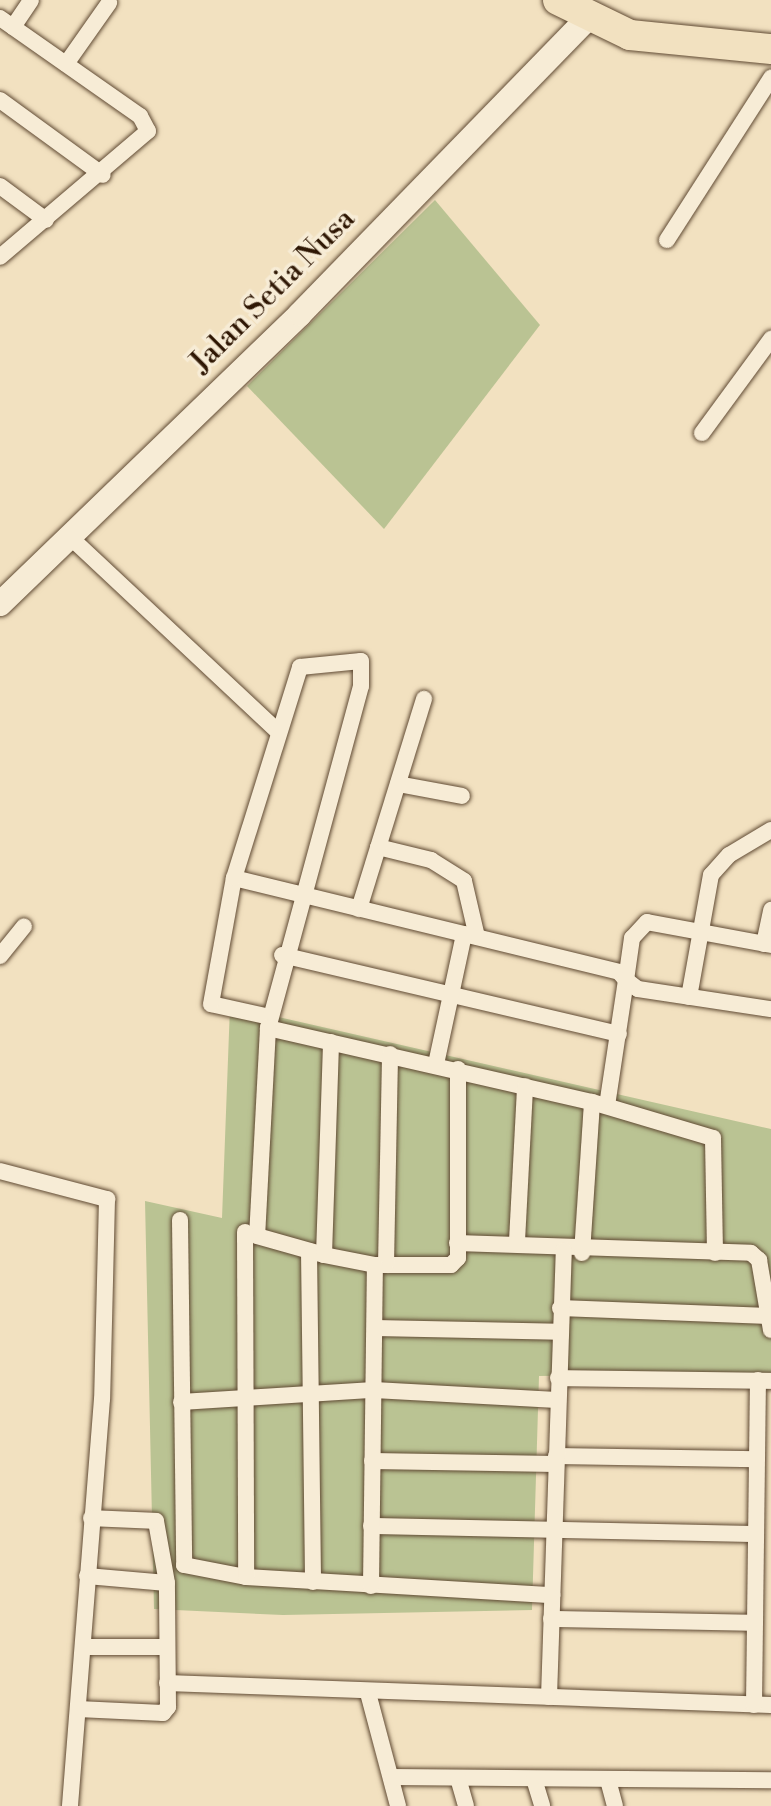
<!DOCTYPE html>
<html>
<head>
<meta charset="utf-8">
<style>
	body { margin:0 }
	#map { position:relative; width:771px; height:1806px; overflow:hidden; background:#f2e1c0; font-family:"Libre Bodoni",serif }
	div>[style] { position:absolute }
	.green>* { inset:0; background:#bac393 }
	.roads { filter:drop-shadow(0 0 2px #604a33) drop-shadow(0 0 2px #604a33) }
	.street>* { height:16px; margin:-8px; padding:0 8px; transform-origin:8px; border-radius:8px; background:#f7ecd6 }
	.secondary>* { height:24px; margin:-12px; padding:0 12px; transform-origin:12px; border-radius:12px; background:#f7ecd6 }
	.highway>* { height:30px; margin:-15px; padding:0 15px; transform-origin:15px; border-radius:15px; background:#f2e1c0 }
	span { translate:-50% -50%; white-space:nowrap; text-align:center; line-height:1.15; -webkit-text-stroke:7px #f7ecd6; paint-order:stroke }
	.street-label { font-size:30px; color:#2f1704 }
</style>
</head>
<body>
<div id="map">
	<div class="green">
		<div style="clip-path:polygon(435px 200px,540px 325px,384px 529px,247px 386px)"></div>
		<div style="clip-path:polygon(230px 1006px,771px 1129px,771px 1373px,539px 1376px,532px 1610px,283px 1615px,154px 1609px,145px 1201px,222px 1218px)"></div>
	</div>
	<div class="roads">
		<div class="street">
			<div style="left:0;top:18px;width:171px;rotate:35deg"></div>
			<div style="left:140px;top:116px;width:17px;rotate:62deg"></div>
			<div style="left:148px;top:131px;width:194px;rotate:139.6deg"></div>
			<div style="left:13px;top:27px;width:32px;rotate:-56deg"></div>
			<div style="left:66px;top:64px;width:75px;rotate:-54.8deg"></div>
			<div style="left:0;top:100px;width:127px;rotate:36.1deg"></div>
			<div style="left:0;top:186px;width:57px;rotate:36.5deg"></div>
			<div style="left:667px;top:240px;width:193px;rotate:-57.3deg"></div>
			<div style="left:702px;top:433px;width:117px;rotate:-53.7deg"></div>
			<div style="left:69px;top:536px;width:284px;rotate:43.1deg"></div>
			<div style="left:398px;top:784px;width:65px;rotate:10.6deg"></div>
			<div style="left:378px;top:847px;width:55px;rotate:13.8deg"></div>
			<div style="left:431px;top:860px;width:39px;rotate:32deg"></div>
			<div style="left:464px;top:881px;width:57px;rotate:76.9deg"></div>
			<div style="left:234px;top:878px;width:396px;rotate:13.7deg"></div>
			<div style="left:619px;top:972px;width:11px;rotate:49deg"></div>
			<div style="left:626px;top:980px;width:126px;rotate:98.6deg"></div>
			<div style="left:359px;top:909px;width:220px;rotate:-72.8deg"></div>
			<div style="left:764px;top:944px;width:35px;rotate:-78deg"></div>
			<div style="left:771px;top:945px;width:126px;rotate:-169.5deg"></div>
			<div style="left:647px;top:922px;width:22px;rotate:133deg"></div>
			<div style="left:632px;top:938px;width:42px;rotate:98.1deg"></div>
			<div style="left:626px;top:980px;width:15px;rotate:37deg"></div>
			<div style="left:638px;top:989px;width:134px;rotate:8.6deg"></div>
			<div style="left:282px;top:955px;width:346px;rotate:13.2deg"></div>
			<div style="left:0;top:956px;width:38px;rotate:-51deg"></div>
			<div style="left:689px;top:997px;width:124px;rotate:-79.8deg"></div>
			<div style="left:711px;top:875px;width:27px;rotate:-48deg"></div>
			<div style="left:729px;top:855px;width:49px;rotate:-30.8deg"></div>
			<div style="left:270px;top:1017px;width:60px;rotate:-167.6deg"></div>
			<div style="left:211px;top:1004px;width:128px;rotate:-79.7deg"></div>
			<div style="left:234px;top:878px;width:221px;rotate:-72.6deg"></div>
			<div style="left:300px;top:667px;width:61px;rotate:-5.6deg"></div>
			<div style="left:361px;top:661px;width:25px;rotate:90deg"></div>
			<div style="left:361px;top:686px;width:354px;rotate:105.2deg"></div>
			<div style="left:268px;top:1028px;width:332px;rotate:12.9deg"></div>
			<div style="left:268px;top:1028px;width:208px;rotate:93deg"></div>
			<div style="left:257px;top:1236px;width:70px;rotate:15.8deg"></div>
			<div style="left:324px;top:1255px;width:52px;rotate:11.1deg"></div>
			<div style="left:375px;top:1265px;width:76px"></div>
			<div style="left:451px;top:1265px;width:10px;rotate:-45deg"></div>
			<div style="left:458px;top:1258px;width:189px;rotate:-90deg"></div>
			<div style="left:436px;top:1064px;width:133px;rotate:-77.8deg"></div>
			<div style="left:0;top:1171px;width:111px;rotate:14.7deg"></div>
			<div style="left:107px;top:1199px;width:200px;rotate:91.4deg"></div>
			<div style="left:102px;top:1399px;width:408px;rotate:94.5deg"></div>
			<div style="left:180px;top:1220px;width:345px;rotate:89.3deg"></div>
			<div style="left:184px;top:1565px;width:63px;rotate:11deg"></div>
			<div style="left:246px;top:1577px;width:307px;rotate:3.4deg"></div>
			<div style="left:245px;top:1232px;width:345px;rotate:89.8deg"></div>
			<div style="left:517px;top:1241px;width:155px;rotate:-87deg"></div>
			<div style="left:457px;top:1243px;width:294px;rotate:1.9deg"></div>
			<div style="left:751px;top:1253px;width:11px;rotate:41deg"></div>
			<div style="left:759px;top:1260px;width:71px;rotate:80.3deg"></div>
			<div style="left:309px;top:1251px;width:331px;rotate:89.3deg"></div>
			<div style="left:582px;top:1253px;width:151px;rotate:-86.2deg"></div>
			<div style="left:592px;top:1102px;width:126px;rotate:16.6deg"></div>
			<div style="left:713px;top:1138px;width:115px;rotate:89deg"></div>
			<div style="left:324px;top:1255px;width:213px;rotate:-88.1deg"></div>
			<div style="left:386px;top:1265px;width:211px;rotate:-88.9deg"></div>
			<div style="left:560px;top:1308px;width:209px;rotate:2.2deg"></div>
			<div style="left:375px;top:1328px;width:184px;rotate:1.2deg"></div>
			<div style="left:558px;top:1378px;width:213px;rotate:0.8deg"></div>
			<div style="left:181px;top:1402px;width:193px;rotate:-3.6deg"></div>
			<div style="left:374px;top:1390px;width:183px;rotate:3.1deg"></div>
			<div style="left:556px;top:1456px;width:201px;rotate:0.9deg"></div>
			<div style="left:372px;top:1461px;width:184px;rotate:0.9deg"></div>
			<div style="left:371px;top:1526px;width:385px;rotate:1.2deg"></div>
			<div style="left:87px;top:1576px;width:80px;rotate:5deg"></div>
			<div style="left:371px;top:1586px;width:321px;rotate:-89.3deg"></div>
			<div style="left:551px;top:1619px;width:204px;rotate:1.1deg"></div>
			<div style="left:83px;top:1647px;width:84px"></div>
			<div style="left:167px;top:1683px;width:604px;rotate:2.09deg"></div>
			<div style="left:368px;top:1693px;width:117px;rotate:75.1deg"></div>
			<div style="left:549px;top:1697px;width:447px;rotate:-88.1deg"></div>
			<div style="left:754px;top:1705px;width:325px;rotate:-89.3deg"></div>
			<div style="left:78px;top:1709px;width:85px;rotate:2.7deg"></div>
			<div style="left:163px;top:1713px;width:8px;rotate:-50deg"></div>
			<div style="left:168px;top:1707px;width:124px;rotate:-90.5deg"></div>
			<div style="left:167px;top:1583px;width:63px;rotate:-100.1deg"></div>
			<div style="left:156px;top:1521px;width:65px;rotate:-177.4deg"></div>
			<div style="left:391px;top:1777px;width:380px;rotate:0.5deg"></div>
			<div style="left:458px;top:1778px;width:29px;rotate:74deg"></div>
			<div style="left:534px;top:1779px;width:28px;rotate:73deg"></div>
			<div style="left:608px;top:1780px;width:27px;rotate:75deg"></div>
		</div>
		<div class="secondary">
			<div style="left:0;top:604px;width:417px;rotate:-44deg"></div>
			<div style="left:300px;top:314px;width:412px;rotate:-45.8deg"></div>
		</div>
		<div class="highway">
			<div style="left:558px;top:0;width:80px;rotate:25.9deg"></div>
			<div style="left:630px;top:35px;width:142px;rotate:5.7deg"></div>
		</div>
	</div>
	<div class="street-label">
		<span style="left:273px;top:291px;rotate:-45deg">Jalan Setia Nusa</span>
	</div>
</div>
</body>
</html>
